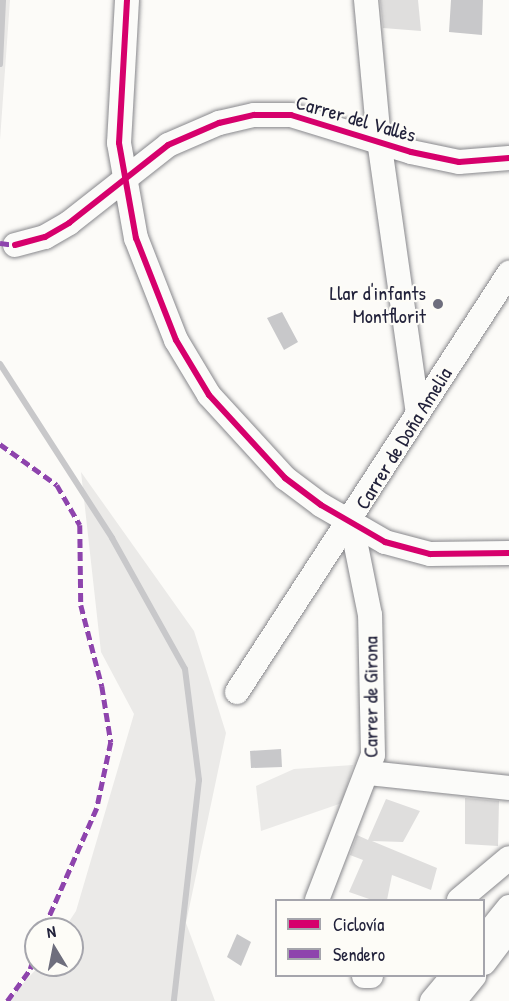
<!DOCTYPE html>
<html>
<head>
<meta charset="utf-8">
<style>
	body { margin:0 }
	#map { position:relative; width:509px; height:1001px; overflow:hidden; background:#fcfbf8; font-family:"Patrick Hand",sans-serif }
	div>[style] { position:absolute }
	.green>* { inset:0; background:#ebeae8 }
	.water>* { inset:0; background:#c8c8ca }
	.stream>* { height:6px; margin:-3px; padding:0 3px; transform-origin:3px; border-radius:3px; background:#c8c8ca }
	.building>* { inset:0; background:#dfdedd }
	.roads { filter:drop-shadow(0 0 2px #88888c) drop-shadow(0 0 2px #88888c) }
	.minor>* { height:24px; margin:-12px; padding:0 12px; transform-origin:12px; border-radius:12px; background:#fbfbf9 }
	.quiet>* { height:4.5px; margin-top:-2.25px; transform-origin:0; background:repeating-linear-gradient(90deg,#8e44ad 0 9px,transparent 0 13.5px) }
	.cycleway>* { height:6px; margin:-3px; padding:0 3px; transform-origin:3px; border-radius:3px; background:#d6006c }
	.dots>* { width:16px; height:16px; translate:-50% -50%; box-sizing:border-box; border:3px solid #fdfcf7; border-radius:50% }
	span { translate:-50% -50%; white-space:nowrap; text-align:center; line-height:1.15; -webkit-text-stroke:4.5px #fdfcf7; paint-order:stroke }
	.street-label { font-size:20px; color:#22223b }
	.poi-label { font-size:20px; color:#22223b }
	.right { translate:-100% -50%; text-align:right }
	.legend { position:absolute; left:275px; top:899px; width:210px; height:78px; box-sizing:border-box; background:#fdfcf7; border:2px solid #a5a5ac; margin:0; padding:8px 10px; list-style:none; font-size:18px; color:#22223b }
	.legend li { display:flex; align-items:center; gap:12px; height:30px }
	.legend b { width:30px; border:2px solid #a5a5ac }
	.north { position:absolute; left:24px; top:917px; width:60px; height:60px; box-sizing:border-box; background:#fdfcf7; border:2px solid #a5a5ac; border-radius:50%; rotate:350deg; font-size:16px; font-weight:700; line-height:24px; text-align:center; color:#22223b }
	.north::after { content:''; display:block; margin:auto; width:21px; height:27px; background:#6e6e7d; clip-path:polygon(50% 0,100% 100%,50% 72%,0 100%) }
</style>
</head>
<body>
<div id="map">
	<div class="green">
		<div style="clip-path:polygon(0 0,10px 0,0 140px)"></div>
		<div style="clip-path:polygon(81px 472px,194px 631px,226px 733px,186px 923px,215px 1001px,7px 1001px,40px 965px,72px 965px,72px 929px,64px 929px,76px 911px,134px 714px,101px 652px)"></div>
		<div style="clip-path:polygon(353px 765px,342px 803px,261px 831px,256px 786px,294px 769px)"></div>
	</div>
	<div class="water">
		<div style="clip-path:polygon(451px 0,483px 0,482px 35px,449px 32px)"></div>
		<div style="clip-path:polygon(282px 312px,298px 342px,284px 350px,267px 318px)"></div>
		<div style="clip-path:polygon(281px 749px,282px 767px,251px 768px,250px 751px)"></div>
		<div style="clip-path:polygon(237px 934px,251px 942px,241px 966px,227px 957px)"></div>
	</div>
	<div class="stream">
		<div style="left:0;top:64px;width:64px;rotate:-87.3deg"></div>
		<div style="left:0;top:364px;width:207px;rotate:57.2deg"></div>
		<div style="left:112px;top:538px;width:150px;rotate:60.9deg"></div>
		<div style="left:185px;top:669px;width:112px;rotate:82.8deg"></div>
		<div style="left:199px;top:780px;width:222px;rotate:96.5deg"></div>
	</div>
	<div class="building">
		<div style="clip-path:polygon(380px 0,418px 0,421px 31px,383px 28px)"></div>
		<div style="clip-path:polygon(465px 798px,499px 801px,498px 846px,465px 844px)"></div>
		<div style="clip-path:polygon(386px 799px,420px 811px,403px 842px,372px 841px,437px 868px,431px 890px,392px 875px,387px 900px,372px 900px,349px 892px,363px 860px,350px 855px,357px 835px,368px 840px)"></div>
	</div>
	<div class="roads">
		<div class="minor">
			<div style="left:127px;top:0;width:143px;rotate:93.2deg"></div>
			<div style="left:119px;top:143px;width:97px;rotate:79.9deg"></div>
			<div style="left:136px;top:238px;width:110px;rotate:68.6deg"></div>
			<div style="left:176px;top:340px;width:64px;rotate:59deg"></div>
			<div style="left:209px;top:395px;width:113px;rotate:47.5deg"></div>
			<div style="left:285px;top:478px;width:45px;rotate:36.9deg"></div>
			<div style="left:321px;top:505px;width:74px;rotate:30deg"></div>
			<div style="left:385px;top:542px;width:47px;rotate:14.9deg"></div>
			<div style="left:430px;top:554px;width:79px;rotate:-0.7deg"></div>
			<div style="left:366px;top:0;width:141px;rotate:84.7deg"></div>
			<div style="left:379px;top:140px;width:276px;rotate:81.9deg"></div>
			<div style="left:15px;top:245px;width:31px;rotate:-15deg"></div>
			<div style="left:45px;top:237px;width:28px;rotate:-30deg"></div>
			<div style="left:69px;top:223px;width:126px;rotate:-38.2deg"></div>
			<div style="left:168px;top:145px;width:56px;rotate:-23.3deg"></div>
			<div style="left:219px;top:123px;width:36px;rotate:-13deg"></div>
			<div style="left:254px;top:115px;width:37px"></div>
			<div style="left:291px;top:115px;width:126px;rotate:17.1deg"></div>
			<div style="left:411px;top:152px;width:49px;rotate:11.8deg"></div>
			<div style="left:459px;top:162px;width:50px;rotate:-4.6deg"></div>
			<div style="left:237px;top:692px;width:500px;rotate:-57deg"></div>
			<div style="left:369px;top:773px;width:141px;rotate:6.1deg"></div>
			<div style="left:317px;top:900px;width:155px;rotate:-68.9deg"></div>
			<div style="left:373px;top:755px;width:140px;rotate:-91.2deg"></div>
			<div style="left:370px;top:615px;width:96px;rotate:-101.4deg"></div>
			<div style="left:459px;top:900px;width:65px;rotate:-40deg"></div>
			<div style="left:484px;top:938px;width:40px;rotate:-51deg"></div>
			<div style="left:484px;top:963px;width:41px;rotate:-52.9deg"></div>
			<div style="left:364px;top:976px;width:7px"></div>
			<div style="left:432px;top:1001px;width:33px;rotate:-50deg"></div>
			<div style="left:454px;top:1001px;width:32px;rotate:-51deg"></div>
		</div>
	</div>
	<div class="quiet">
		<div style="left:0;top:243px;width:15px;rotate:8deg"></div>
		<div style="left:0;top:444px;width:70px;rotate:35.7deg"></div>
		<div style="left:57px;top:485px;width:46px;rotate:60.1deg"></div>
		<div style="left:80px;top:525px;width:80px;rotate:89.3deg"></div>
		<div style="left:81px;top:605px;width:84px;rotate:75.5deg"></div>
		<div style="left:102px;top:686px;width:57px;rotate:80.9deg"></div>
		<div style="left:111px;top:742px;width:67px;rotate:102deg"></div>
		<div style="left:97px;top:808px;width:132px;rotate:113.7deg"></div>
		<div style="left:7px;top:1001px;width:39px;rotate:-54deg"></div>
		<div style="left:30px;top:969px;width:20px;rotate:-72deg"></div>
	</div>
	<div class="cycleway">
		<div style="left:127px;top:0;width:143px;rotate:93.2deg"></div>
		<div style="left:119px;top:143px;width:97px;rotate:79.9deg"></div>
		<div style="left:136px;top:238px;width:110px;rotate:68.6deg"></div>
		<div style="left:176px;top:340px;width:64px;rotate:59deg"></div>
		<div style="left:209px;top:395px;width:113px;rotate:47.5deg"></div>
		<div style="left:285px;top:478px;width:45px;rotate:36.9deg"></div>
		<div style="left:321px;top:505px;width:74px;rotate:30deg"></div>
		<div style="left:385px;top:542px;width:47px;rotate:14.9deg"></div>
		<div style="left:430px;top:554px;width:79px;rotate:-0.7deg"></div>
		<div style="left:15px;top:245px;width:31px;rotate:-15deg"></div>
		<div style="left:45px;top:237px;width:28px;rotate:-30deg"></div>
		<div style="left:69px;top:223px;width:126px;rotate:-38.2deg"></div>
		<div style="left:168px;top:145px;width:56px;rotate:-23.3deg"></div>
		<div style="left:219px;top:123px;width:36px;rotate:-13deg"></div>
		<div style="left:254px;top:115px;width:37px"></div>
		<div style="left:291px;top:115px;width:126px;rotate:17.1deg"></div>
		<div style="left:411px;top:152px;width:49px;rotate:11.8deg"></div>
		<div style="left:459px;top:162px;width:50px;rotate:-4.6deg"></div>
	</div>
	<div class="dots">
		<div style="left:438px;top:304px;background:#6e6e7d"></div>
	</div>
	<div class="street-label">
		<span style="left:356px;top:118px;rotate:16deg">Carrer del Vallès</span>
		<span style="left:403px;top:438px;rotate:-58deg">Carrer de Doña Amelia</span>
		<span style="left:370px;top:697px;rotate:-90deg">Carrer de Girona</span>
	</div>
	<div class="poi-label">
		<span class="right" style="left:426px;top:304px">Llar d'infants<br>Montflorit</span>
	</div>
	<ul class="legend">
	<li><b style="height:8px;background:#d6006c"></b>Ciclovía</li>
	<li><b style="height:8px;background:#8e44ad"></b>Sendero</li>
	</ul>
	<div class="north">N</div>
</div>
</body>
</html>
